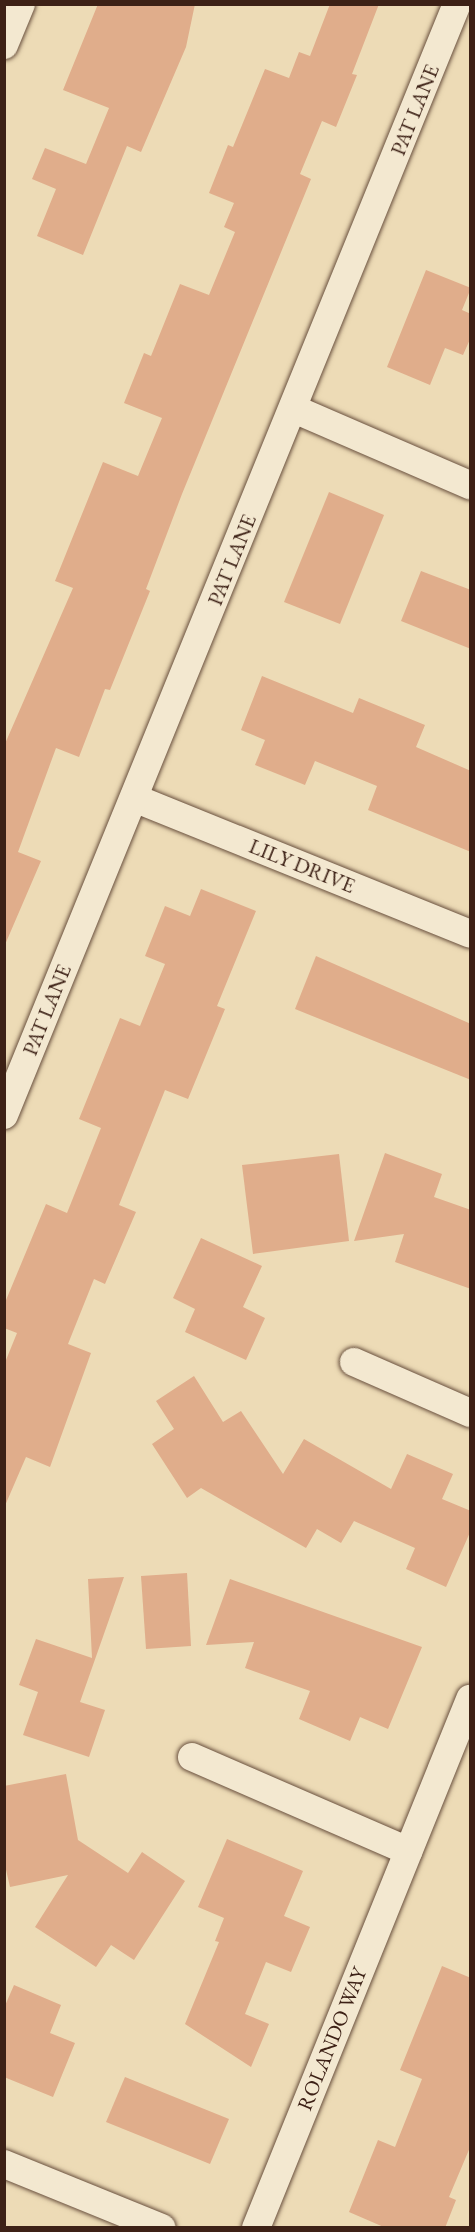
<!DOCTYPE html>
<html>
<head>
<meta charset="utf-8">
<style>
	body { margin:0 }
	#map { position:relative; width:475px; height:2232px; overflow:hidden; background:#eddbb6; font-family:"EB Garamond",serif }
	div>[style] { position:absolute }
	.building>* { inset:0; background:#e0ad8b }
	.roads { filter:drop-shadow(0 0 2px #69503e) drop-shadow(0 0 2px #69503e) }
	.street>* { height:28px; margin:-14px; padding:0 14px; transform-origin:14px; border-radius:14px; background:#f3e8d0 }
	span { translate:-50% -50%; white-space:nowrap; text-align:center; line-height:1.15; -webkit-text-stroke:6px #f3e8d0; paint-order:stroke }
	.street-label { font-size:21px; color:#3d2116 }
	.frame { position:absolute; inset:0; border:6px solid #3d2116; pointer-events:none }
</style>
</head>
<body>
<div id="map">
	<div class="building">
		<div style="clip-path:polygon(98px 4px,195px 4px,186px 47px,141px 152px,127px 146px,83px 255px,37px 236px,56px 189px,32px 179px,45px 148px,86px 164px,109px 108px,63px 90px)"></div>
		<div style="clip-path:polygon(330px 4px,379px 4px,352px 74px,357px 75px,336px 127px,322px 121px,300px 174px,311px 179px,182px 494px,146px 589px,150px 591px,110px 690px,105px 689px,79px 757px,56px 748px,18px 852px,41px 861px,4px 947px,4px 746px,73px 588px,55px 581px,103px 462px,138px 476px,162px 418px,124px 403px,144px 353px,151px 356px,180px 284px,209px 295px,235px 232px,224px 227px,234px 203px,209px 193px,228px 145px,233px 147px,265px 69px,289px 78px,299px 52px,310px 56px)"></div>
		<div style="clip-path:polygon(426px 270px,471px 288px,462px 310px,471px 314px,471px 337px,463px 355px,445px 348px,430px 385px,387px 367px)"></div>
		<div style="clip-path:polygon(329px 492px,384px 515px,340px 624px,284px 602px)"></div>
		<div style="clip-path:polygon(421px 571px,471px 590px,471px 649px,401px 621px)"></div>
		<div style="clip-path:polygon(262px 676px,353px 713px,359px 698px,425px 725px,416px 747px,471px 771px,471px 852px,368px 810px,377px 786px,315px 761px,305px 785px,255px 765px,265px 740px,241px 730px)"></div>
		<div style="clip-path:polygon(201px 889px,256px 911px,217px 1006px,225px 1009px,188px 1099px,165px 1090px,119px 1205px,136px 1212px,105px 1284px,94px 1279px,68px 1344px,91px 1353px,50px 1467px,26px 1457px,4px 1508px,4px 1365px,17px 1333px,4px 1328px,4px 1305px,46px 1204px,67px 1213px,101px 1128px,79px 1119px,120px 1018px,140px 1026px,165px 964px,145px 956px,165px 906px,190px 916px)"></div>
		<div style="clip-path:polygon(316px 956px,471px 1024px,471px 1080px,295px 1009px)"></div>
		<div style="clip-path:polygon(385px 1153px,442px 1174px,434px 1197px,471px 1210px,471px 1289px,395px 1262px,404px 1234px,354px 1241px)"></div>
		<div style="clip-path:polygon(339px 1154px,349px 1241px,253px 1254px,242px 1165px)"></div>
		<div style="clip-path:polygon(201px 1238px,262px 1266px,243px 1307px,265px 1318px,246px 1360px,185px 1332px,195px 1309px,173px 1298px)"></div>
		<div style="clip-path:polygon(194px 1376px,223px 1422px,241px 1411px,283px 1474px,304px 1439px,391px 1489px,407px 1454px,453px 1474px,442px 1499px,471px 1511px,471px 1530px,446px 1587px,406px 1569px,415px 1548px,354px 1521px,341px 1543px,317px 1529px,306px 1548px,201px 1488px,187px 1498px,152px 1444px,174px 1429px,156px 1401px)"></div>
		<div style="clip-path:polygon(187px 1573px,191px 1646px,146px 1649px,141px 1576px)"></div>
		<div style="clip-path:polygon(124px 1577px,80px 1702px,105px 1710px,89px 1757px,23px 1735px,38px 1692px,19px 1685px,36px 1639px,92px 1658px,88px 1579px)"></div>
		<div style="clip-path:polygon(230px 1579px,422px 1647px,388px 1729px,360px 1717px,350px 1741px,299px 1719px,310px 1691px,245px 1668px,254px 1642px,206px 1645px)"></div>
		<div style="clip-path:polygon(66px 1774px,78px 1840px,128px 1873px,142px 1852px,185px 1881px,134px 1960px,111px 1945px,96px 1967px,35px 1927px,68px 1875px,10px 1887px,4px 1861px,4px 1786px)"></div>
		<div style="clip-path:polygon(227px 1839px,303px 1871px,284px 1916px,310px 1927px,291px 1972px,266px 1962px,245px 2014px,269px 2024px,251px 2067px,185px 2024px,219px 1942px,215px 1941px,224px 1918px,198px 1907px)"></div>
		<div style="clip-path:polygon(442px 1966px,471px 1978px,471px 2145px,449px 2197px,456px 2200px,445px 2228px,386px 2228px,349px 2212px,378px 2140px,395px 2147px,422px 2079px,400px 2070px)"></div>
		<div style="clip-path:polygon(14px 1985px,61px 2005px,50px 2033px,75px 2043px,53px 2097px,4px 2077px,4px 2008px)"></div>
		<div style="clip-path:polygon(125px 2077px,229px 2119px,210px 2164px,106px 2122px)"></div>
	</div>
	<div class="roads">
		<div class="street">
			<div style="left:4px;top:45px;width:44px;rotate:-67.5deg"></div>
			<div style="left:294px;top:409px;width:192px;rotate:23.4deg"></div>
			<div style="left:134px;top:798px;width:362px;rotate:22deg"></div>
			<div style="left:4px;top:1115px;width:1200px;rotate:-67.82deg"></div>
			<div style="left:354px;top:1362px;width:127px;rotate:23.7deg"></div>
			<div style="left:192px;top:1757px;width:236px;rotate:23.5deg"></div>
			<div style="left:4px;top:2164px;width:170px;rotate:22.1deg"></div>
			<div style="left:256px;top:2228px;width:571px;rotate:-67.97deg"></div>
		</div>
	</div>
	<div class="street-label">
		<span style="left:415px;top:110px;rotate:-68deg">PAT LANE</span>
		<span style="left:232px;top:560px;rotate:-68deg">PAT LANE</span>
		<span style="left:302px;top:866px;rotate:22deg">LILY DRIVE</span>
		<span style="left:47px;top:1010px;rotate:-68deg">PAT LANE</span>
		<span style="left:332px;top:2039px;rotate:-68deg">ROLANDO WAY</span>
	</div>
	<div class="frame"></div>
</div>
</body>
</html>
